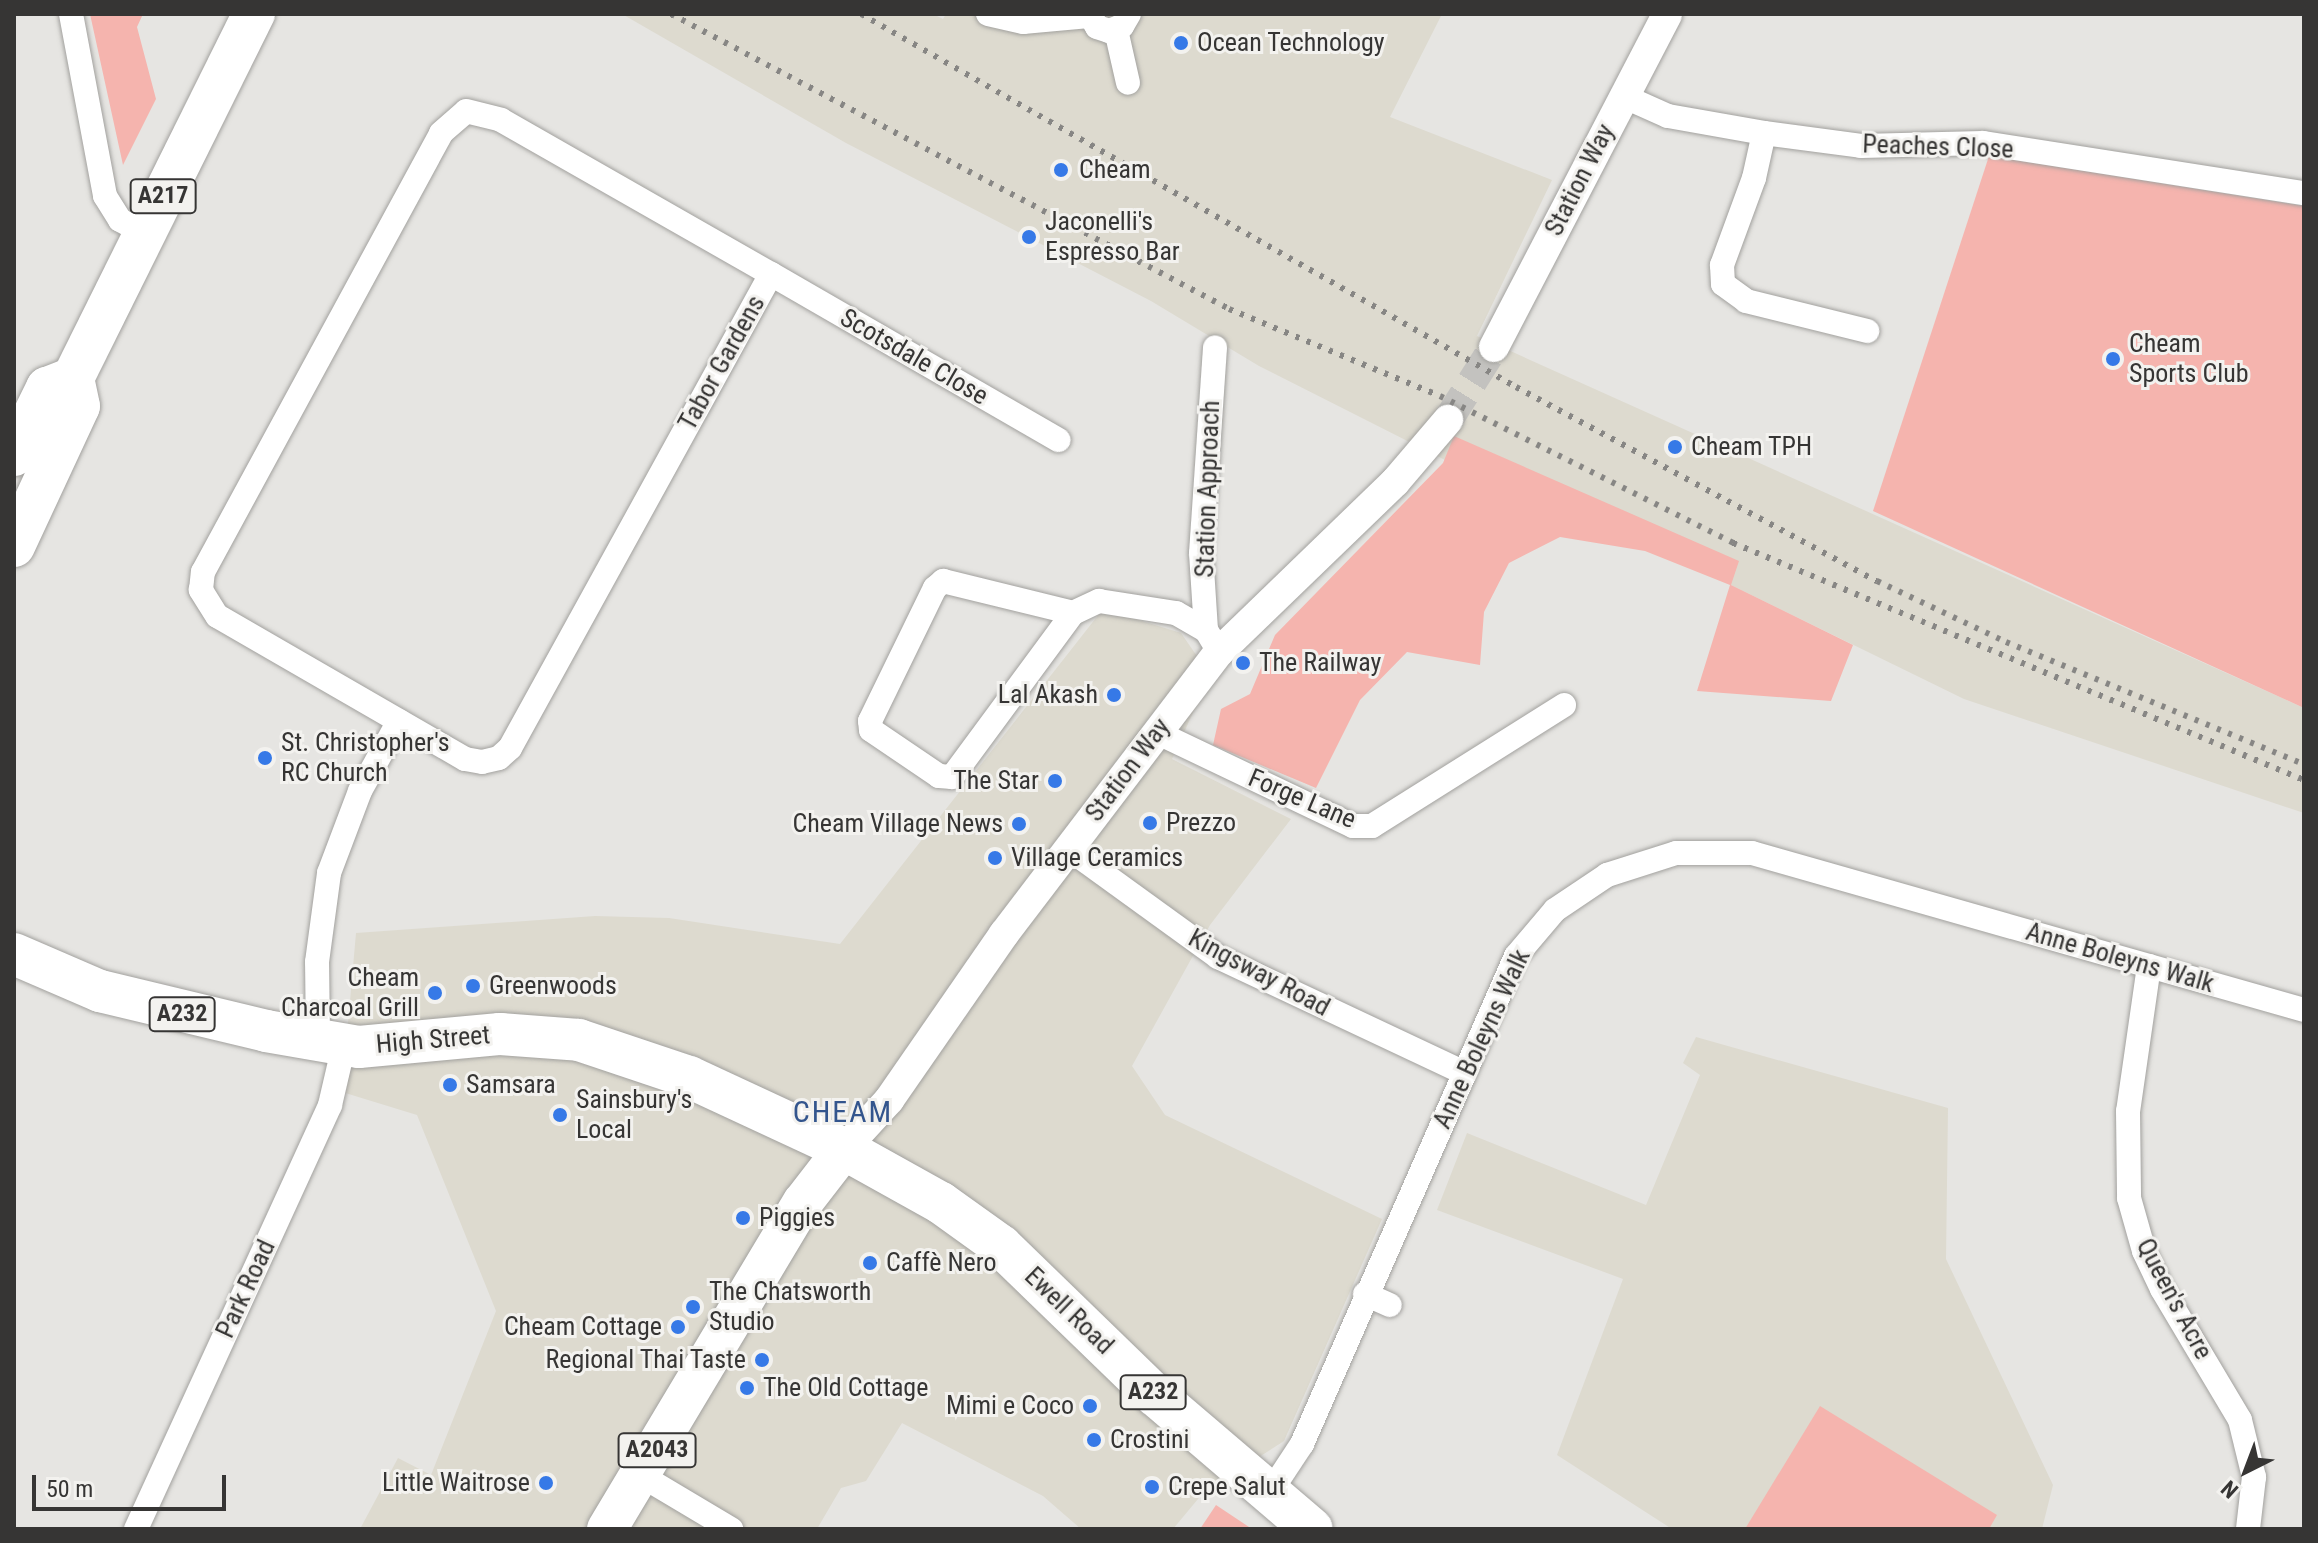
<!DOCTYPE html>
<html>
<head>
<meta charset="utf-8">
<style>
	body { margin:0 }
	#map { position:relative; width:2318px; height:1543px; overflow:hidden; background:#e6e5e2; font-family:"Roboto Condensed",sans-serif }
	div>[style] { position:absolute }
	.built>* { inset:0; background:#dddacf }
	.green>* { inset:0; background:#f5b4ae }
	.tertiary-tunnel>* { height:30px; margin-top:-15px; transform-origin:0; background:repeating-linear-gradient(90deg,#c3c2bf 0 30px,transparent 0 45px) }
	.roads { filter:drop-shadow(0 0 2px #a2a19e) drop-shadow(0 0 2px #a2a19e) }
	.minor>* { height:24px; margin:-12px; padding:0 12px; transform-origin:12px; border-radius:12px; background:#fff }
	.tertiary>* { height:30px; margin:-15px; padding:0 15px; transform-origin:15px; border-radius:15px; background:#fff }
	.primary>* { height:40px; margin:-20px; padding:0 20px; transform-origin:20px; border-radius:20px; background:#fff }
	.trunk>* { height:42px; margin:-21px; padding:0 21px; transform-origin:21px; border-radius:21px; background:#fff }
	.rail>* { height:6px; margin-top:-3px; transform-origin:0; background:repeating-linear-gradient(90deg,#878684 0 4px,transparent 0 12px) }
	.dots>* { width:22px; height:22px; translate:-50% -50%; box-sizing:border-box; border:4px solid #f3f2ef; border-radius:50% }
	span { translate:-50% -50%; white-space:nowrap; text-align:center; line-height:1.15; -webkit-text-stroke:6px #f3f2ef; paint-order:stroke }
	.shield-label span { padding:2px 6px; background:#f3f2ef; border:2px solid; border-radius:6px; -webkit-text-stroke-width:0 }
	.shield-label { font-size:24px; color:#363534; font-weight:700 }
	.poi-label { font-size:26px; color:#363534 }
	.left { translate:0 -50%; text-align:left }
	.right { translate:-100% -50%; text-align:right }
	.street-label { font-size:26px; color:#363534 }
	.quarter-label { font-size:30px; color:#33558d; letter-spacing:2px }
	.frame { position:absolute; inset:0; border:16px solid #363534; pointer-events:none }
	.north { position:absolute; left:2206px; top:1431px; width:80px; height:80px; -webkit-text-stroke:6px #f3f2ef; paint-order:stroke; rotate:222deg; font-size:22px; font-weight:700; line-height:32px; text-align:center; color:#363534 }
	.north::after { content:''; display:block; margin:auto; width:28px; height:36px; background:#363534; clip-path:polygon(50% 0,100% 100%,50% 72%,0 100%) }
	.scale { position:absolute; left:32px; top:1475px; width:194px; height:36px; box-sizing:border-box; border:4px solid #363534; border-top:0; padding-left:10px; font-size:24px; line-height:28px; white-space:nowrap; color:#363534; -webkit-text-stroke:6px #f3f2ef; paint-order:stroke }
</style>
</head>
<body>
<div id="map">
	<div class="built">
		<div style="clip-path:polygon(622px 14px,933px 14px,943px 19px,946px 14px,1442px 14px,1390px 117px,1552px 180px,1477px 336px,2304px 708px,2304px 813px,1964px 699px,1731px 585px,1449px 462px,1259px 366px,1151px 301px,846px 143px)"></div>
		<div style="clip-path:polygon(1103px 609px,1181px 633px,1210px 675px,1172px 759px,1291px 819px,1210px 925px,1132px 1066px,1165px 1115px,1382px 1219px,1284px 1441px,1203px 1493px,1173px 1529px,1081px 1529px,1043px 1496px,902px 1423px,866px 1481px,841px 1488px,817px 1529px,360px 1529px,398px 1458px,431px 1475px,496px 1311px,417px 1115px,342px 1092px,356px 933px,595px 916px,669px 918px,840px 944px)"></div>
		<div style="clip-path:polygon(1696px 1037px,1948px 1108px,1946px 1259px,2053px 1485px,2042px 1529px,1672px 1529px,1557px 1455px,1623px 1279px,1437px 1210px,1467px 1133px,1646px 1205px,1700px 1075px,1683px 1063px)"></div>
	</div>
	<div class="green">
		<div style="clip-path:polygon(90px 14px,143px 14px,137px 27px,156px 99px,123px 165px)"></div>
		<div style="clip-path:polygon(1989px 156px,2304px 206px,2304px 708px,1873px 511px)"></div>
		<div style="clip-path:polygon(1454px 436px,1739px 561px,1731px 585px,1853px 645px,1831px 701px,1697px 691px,1730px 585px,1645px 551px,1560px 537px,1509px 563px,1484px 612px,1480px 665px,1407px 652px,1360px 700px,1316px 788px,1213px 745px,1221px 709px,1250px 694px,1275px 635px,1443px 463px)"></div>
		<div style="clip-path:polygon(1820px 1406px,1997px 1515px,1989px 1529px,1745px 1529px)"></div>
		<div style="clip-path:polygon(1216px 1505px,1252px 1529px,1200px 1529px)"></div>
	</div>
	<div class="tertiary-tunnel">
		<div style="left:1448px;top:420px;width:86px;rotate:-57.8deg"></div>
	</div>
	<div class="roads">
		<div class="minor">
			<div style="left:71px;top:14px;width:185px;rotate:79.4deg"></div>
			<div style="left:105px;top:196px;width:28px;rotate:58deg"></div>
			<div style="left:120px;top:220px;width:27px;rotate:28deg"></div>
			<div style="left:988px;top:14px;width:36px;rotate:13deg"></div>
			<div style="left:1023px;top:22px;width:66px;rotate:-5.2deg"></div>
			<div style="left:1089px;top:14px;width:15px;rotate:58deg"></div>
			<div style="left:1097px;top:27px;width:13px;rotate:18deg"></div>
			<div style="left:1109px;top:31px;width:14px;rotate:-21deg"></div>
			<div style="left:1122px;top:26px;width:14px;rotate:-60deg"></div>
			<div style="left:1116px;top:30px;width:54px;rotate:77.2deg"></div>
			<div style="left:1623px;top:96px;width:49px;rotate:24deg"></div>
			<div style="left:1668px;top:116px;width:97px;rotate:10deg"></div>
			<div style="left:1764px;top:133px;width:98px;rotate:7.6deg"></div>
			<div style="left:1861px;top:146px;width:122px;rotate:-1.4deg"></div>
			<div style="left:1983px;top:143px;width:325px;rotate:8.9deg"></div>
			<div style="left:466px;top:111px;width:36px;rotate:14deg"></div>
			<div style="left:501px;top:120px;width:311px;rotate:29.7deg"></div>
			<div style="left:771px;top:274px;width:541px;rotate:118.84deg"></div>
			<div style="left:510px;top:748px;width:15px;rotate:138deg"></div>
			<div style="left:499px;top:758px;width:17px;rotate:167deg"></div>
			<div style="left:482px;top:762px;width:17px;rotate:-170deg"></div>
			<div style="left:465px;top:759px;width:286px;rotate:-150deg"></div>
			<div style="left:217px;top:616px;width:31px;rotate:-122deg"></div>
			<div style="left:201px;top:590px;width:18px;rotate:-84deg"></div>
			<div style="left:203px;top:572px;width:499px;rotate:-61.5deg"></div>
			<div style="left:441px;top:133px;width:33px;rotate:-41deg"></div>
			<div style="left:1764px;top:133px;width:46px;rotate:102.5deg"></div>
			<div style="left:1754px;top:178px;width:93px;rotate:110.2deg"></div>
			<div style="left:1722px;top:265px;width:19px;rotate:87deg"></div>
			<div style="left:1723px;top:284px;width:29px;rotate:36deg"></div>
			<div style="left:1746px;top:301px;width:125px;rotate:13.9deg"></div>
			<div style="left:771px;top:274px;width:332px;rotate:30deg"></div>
			<div style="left:1073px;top:613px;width:204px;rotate:126.4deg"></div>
			<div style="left:952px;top:777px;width:13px;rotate:-176deg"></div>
			<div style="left:939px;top:776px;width:82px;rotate:-145.9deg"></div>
			<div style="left:871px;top:730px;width:9px;rotate:-96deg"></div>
			<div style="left:870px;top:721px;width:148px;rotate:-64deg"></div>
			<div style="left:935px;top:588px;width:11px;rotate:-41deg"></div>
			<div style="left:943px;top:581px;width:134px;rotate:13.8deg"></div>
			<div style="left:1073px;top:613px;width:29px;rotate:-25deg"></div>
			<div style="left:1099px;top:601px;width:78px;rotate:8.9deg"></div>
			<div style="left:1176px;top:613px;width:34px;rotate:30deg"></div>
			<div style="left:1206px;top:630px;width:26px;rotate:59deg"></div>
			<div style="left:1206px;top:630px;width:77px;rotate:-93.7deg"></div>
			<div style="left:1201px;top:553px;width:206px;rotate:-86.1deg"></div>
			<div style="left:1156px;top:732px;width:218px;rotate:25.5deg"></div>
			<div style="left:1353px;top:826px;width:19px"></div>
			<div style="left:1372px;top:826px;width:227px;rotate:-32.2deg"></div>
			<div style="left:1069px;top:849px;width:184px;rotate:35.9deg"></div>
			<div style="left:1218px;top:957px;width:272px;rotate:25.2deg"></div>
			<div style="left:2149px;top:966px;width:147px;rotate:98.2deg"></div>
			<div style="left:2128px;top:1111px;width:87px;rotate:89.3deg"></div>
			<div style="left:2129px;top:1198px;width:55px;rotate:74.2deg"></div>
			<div style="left:2144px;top:1251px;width:42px;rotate:64.7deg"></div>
			<div style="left:2162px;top:1289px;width:152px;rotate:59.2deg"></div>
			<div style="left:2240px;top:1420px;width:59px;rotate:76.2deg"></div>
			<div style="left:2254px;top:1477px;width:52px;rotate:96.6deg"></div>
			<div style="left:318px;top:1040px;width:78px;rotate:-90.7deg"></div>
			<div style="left:317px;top:962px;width:90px;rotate:-82.3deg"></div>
			<div style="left:329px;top:873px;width:88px;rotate:-69.3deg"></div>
			<div style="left:360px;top:791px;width:80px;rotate:-60.9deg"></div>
			<div style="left:1365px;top:1294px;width:27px;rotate:24deg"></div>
			<div style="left:642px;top:1476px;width:104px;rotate:30.8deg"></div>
			<div style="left:1269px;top:1494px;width:60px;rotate:-56.6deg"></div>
			<div style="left:1302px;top:1444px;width:533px;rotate:-66.32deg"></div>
			<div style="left:1516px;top:956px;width:60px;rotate:-49.7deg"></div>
			<div style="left:1555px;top:910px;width:63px;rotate:-33.9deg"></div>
			<div style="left:1607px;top:875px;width:72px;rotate:-17.7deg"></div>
			<div style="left:1676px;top:853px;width:76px"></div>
			<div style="left:1752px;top:853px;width:574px;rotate:15.88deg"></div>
			<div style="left:136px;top:1529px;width:466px;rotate:-65.4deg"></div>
			<div style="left:330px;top:1105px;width:62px;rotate:-76.9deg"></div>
		</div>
		<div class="tertiary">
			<div style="left:1494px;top:347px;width:375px;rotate:-62.5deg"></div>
			<div style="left:844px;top:1149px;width:67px;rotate:-47.4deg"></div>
			<div style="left:889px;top:1100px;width:202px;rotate:-55.3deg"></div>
			<div style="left:1004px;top:934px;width:355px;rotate:-52.7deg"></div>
			<div style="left:1219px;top:652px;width:245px;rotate:-44deg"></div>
			<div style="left:1395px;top:482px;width:82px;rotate:-49.5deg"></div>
		</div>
		<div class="primary">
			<div style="left:607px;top:1529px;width:381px;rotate:-59.1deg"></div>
			<div style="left:803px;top:1202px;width:67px;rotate:-52.3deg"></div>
		</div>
		<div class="trunk">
			<div style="left:14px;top:455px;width:75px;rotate:-63.8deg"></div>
			<div style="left:47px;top:388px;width:28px;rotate:-21deg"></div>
			<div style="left:14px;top:546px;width:154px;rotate:-65.1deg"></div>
			<div style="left:79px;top:406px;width:29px;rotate:-102deg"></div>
			<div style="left:73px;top:378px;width:407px;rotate:-63.6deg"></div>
			<div style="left:14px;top:954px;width:94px;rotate:23.3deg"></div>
			<div style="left:100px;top:991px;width:171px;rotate:13.5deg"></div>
			<div style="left:266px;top:1031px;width:94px;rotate:9.8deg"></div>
			<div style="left:359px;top:1047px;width:142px;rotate:-5.3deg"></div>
			<div style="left:500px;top:1034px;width:79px;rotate:4.3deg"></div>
			<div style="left:579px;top:1040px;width:116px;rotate:18.6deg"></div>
			<div style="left:689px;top:1077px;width:171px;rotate:24.9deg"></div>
			<div style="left:844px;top:1149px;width:111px;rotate:29.1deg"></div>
			<div style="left:941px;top:1203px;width:74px;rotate:35.6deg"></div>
			<div style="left:1001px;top:1246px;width:214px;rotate:44.1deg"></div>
			<div style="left:1155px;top:1395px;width:206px;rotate:40.5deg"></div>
		</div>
	</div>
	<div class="rail">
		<div style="left:671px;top:14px;width:631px;rotate:27.86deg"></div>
		<div style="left:1229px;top:309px;width:228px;rotate:22.4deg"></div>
		<div style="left:1440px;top:396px;width:328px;rotate:26.6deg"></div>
		<div style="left:1733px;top:543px;width:618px;rotate:22.54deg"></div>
		<div style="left:861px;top:14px;width:754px;rotate:29.66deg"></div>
		<div style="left:1516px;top:387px;width:410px;rotate:28.3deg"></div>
		<div style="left:1877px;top:581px;width:143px;rotate:25.3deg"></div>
		<div style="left:2006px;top:642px;width:322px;rotate:22.3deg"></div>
	</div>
	<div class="dots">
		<div style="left:1181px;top:43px;background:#3679e7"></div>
		<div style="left:1061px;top:170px;background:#3679e7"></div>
		<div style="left:1029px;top:237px;background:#3679e7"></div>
		<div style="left:2113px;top:359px;background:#3679e7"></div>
		<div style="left:1675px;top:447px;background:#3679e7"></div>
		<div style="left:1243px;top:663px;background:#3679e7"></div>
		<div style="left:1114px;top:695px;background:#3679e7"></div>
		<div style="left:265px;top:758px;background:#3679e7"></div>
		<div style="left:1055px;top:781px;background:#3679e7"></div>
		<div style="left:1150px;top:823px;background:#3679e7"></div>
		<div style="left:1019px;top:824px;background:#3679e7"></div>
		<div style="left:995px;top:858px;background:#3679e7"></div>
		<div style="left:473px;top:986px;background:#3679e7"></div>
		<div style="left:435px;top:993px;background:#3679e7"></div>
		<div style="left:450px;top:1085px;background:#3679e7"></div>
		<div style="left:560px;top:1115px;background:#3679e7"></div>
		<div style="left:743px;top:1218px;background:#3679e7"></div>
		<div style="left:870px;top:1263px;background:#3679e7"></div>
		<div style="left:693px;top:1307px;background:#3679e7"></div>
		<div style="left:678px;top:1327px;background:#3679e7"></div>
		<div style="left:762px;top:1360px;background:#3679e7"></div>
		<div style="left:747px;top:1388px;background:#3679e7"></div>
		<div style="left:1090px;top:1406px;background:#3679e7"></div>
		<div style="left:1094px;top:1440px;background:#3679e7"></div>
		<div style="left:546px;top:1483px;background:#3679e7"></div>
		<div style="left:1152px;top:1487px;background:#3679e7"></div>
	</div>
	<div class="shield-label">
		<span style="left:163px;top:196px">A217</span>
		<span style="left:182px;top:1014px">A232</span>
		<span style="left:1153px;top:1392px">A232</span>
		<span style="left:657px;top:1450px">A2043</span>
	</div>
	<div class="poi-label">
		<span class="left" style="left:1197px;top:43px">Ocean Technology</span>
		<span class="left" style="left:1079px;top:170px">Cheam</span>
		<span class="left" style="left:1045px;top:237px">Jaconelli's<br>Espresso Bar</span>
		<span class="left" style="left:2129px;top:359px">Cheam<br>Sports Club</span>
		<span class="left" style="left:1691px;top:447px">Cheam TPH</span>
		<span class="left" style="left:1259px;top:663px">The Railway</span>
		<span class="right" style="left:1098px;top:695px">Lal Akash</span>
		<span class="left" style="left:281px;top:758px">St. Christopher's<br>RC Church</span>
		<span class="right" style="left:1039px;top:781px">The Star</span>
		<span class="left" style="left:1166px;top:823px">Prezzo</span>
		<span class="right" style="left:1003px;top:824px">Cheam Village News</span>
		<span class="left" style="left:1011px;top:858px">Village Ceramics</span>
		<span class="right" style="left:419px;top:993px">Cheam<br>Charcoal Grill</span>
		<span class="left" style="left:489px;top:986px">Greenwoods</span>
		<span class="left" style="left:466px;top:1085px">Samsara</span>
		<span class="left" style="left:576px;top:1115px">Sainsbury's<br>Local</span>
		<span class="left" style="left:759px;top:1218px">Piggies</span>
		<span class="left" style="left:886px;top:1263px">Caffè Nero</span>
		<span class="left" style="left:709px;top:1307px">The Chatsworth<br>Studio</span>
		<span class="right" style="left:662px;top:1327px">Cheam Cottage</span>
		<span class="right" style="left:746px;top:1360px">Regional Thai Taste</span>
		<span class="left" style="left:763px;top:1388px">The Old Cottage</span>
		<span class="right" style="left:1074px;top:1406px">Mimi e Coco</span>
		<span class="left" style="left:1110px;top:1440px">Crostini</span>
		<span class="right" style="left:530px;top:1483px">Little Waitrose</span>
		<span class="left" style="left:1168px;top:1487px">Crepe Salut</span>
	</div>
	<div class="street-label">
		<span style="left:1938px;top:147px;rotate:2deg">Peaches Close</span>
		<span style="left:1580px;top:180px;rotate:-63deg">Station Way</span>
		<span style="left:914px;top:357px;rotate:30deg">Scotsdale Close</span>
		<span style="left:722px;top:363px;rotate:-61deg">Tabor Gardens</span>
		<span style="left:1208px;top:489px;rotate:-88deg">Station Approach</span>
		<span style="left:1128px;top:770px;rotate:-53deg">Station Way</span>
		<span style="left:1302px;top:799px;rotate:23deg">Forge Lane</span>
		<span style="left:2120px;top:958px;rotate:16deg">Anne Boleyns Walk</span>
		<span style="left:1259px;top:973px;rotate:28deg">Kingsway Road</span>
		<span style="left:1482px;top:1039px;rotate:-65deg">Anne Boleyns Walk</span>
		<span style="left:433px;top:1040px;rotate:-5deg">High Street</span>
		<span style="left:246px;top:1289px;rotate:-65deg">Park Road</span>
		<span style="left:2174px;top:1299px;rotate:62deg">Queen's Acre</span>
		<span style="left:1069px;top:1311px;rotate:44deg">Ewell Road</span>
	</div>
	<div class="quarter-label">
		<span style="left:843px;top:1112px">CHEAM</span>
	</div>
	<div class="frame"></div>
	<div class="north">N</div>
	<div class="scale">50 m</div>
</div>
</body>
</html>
